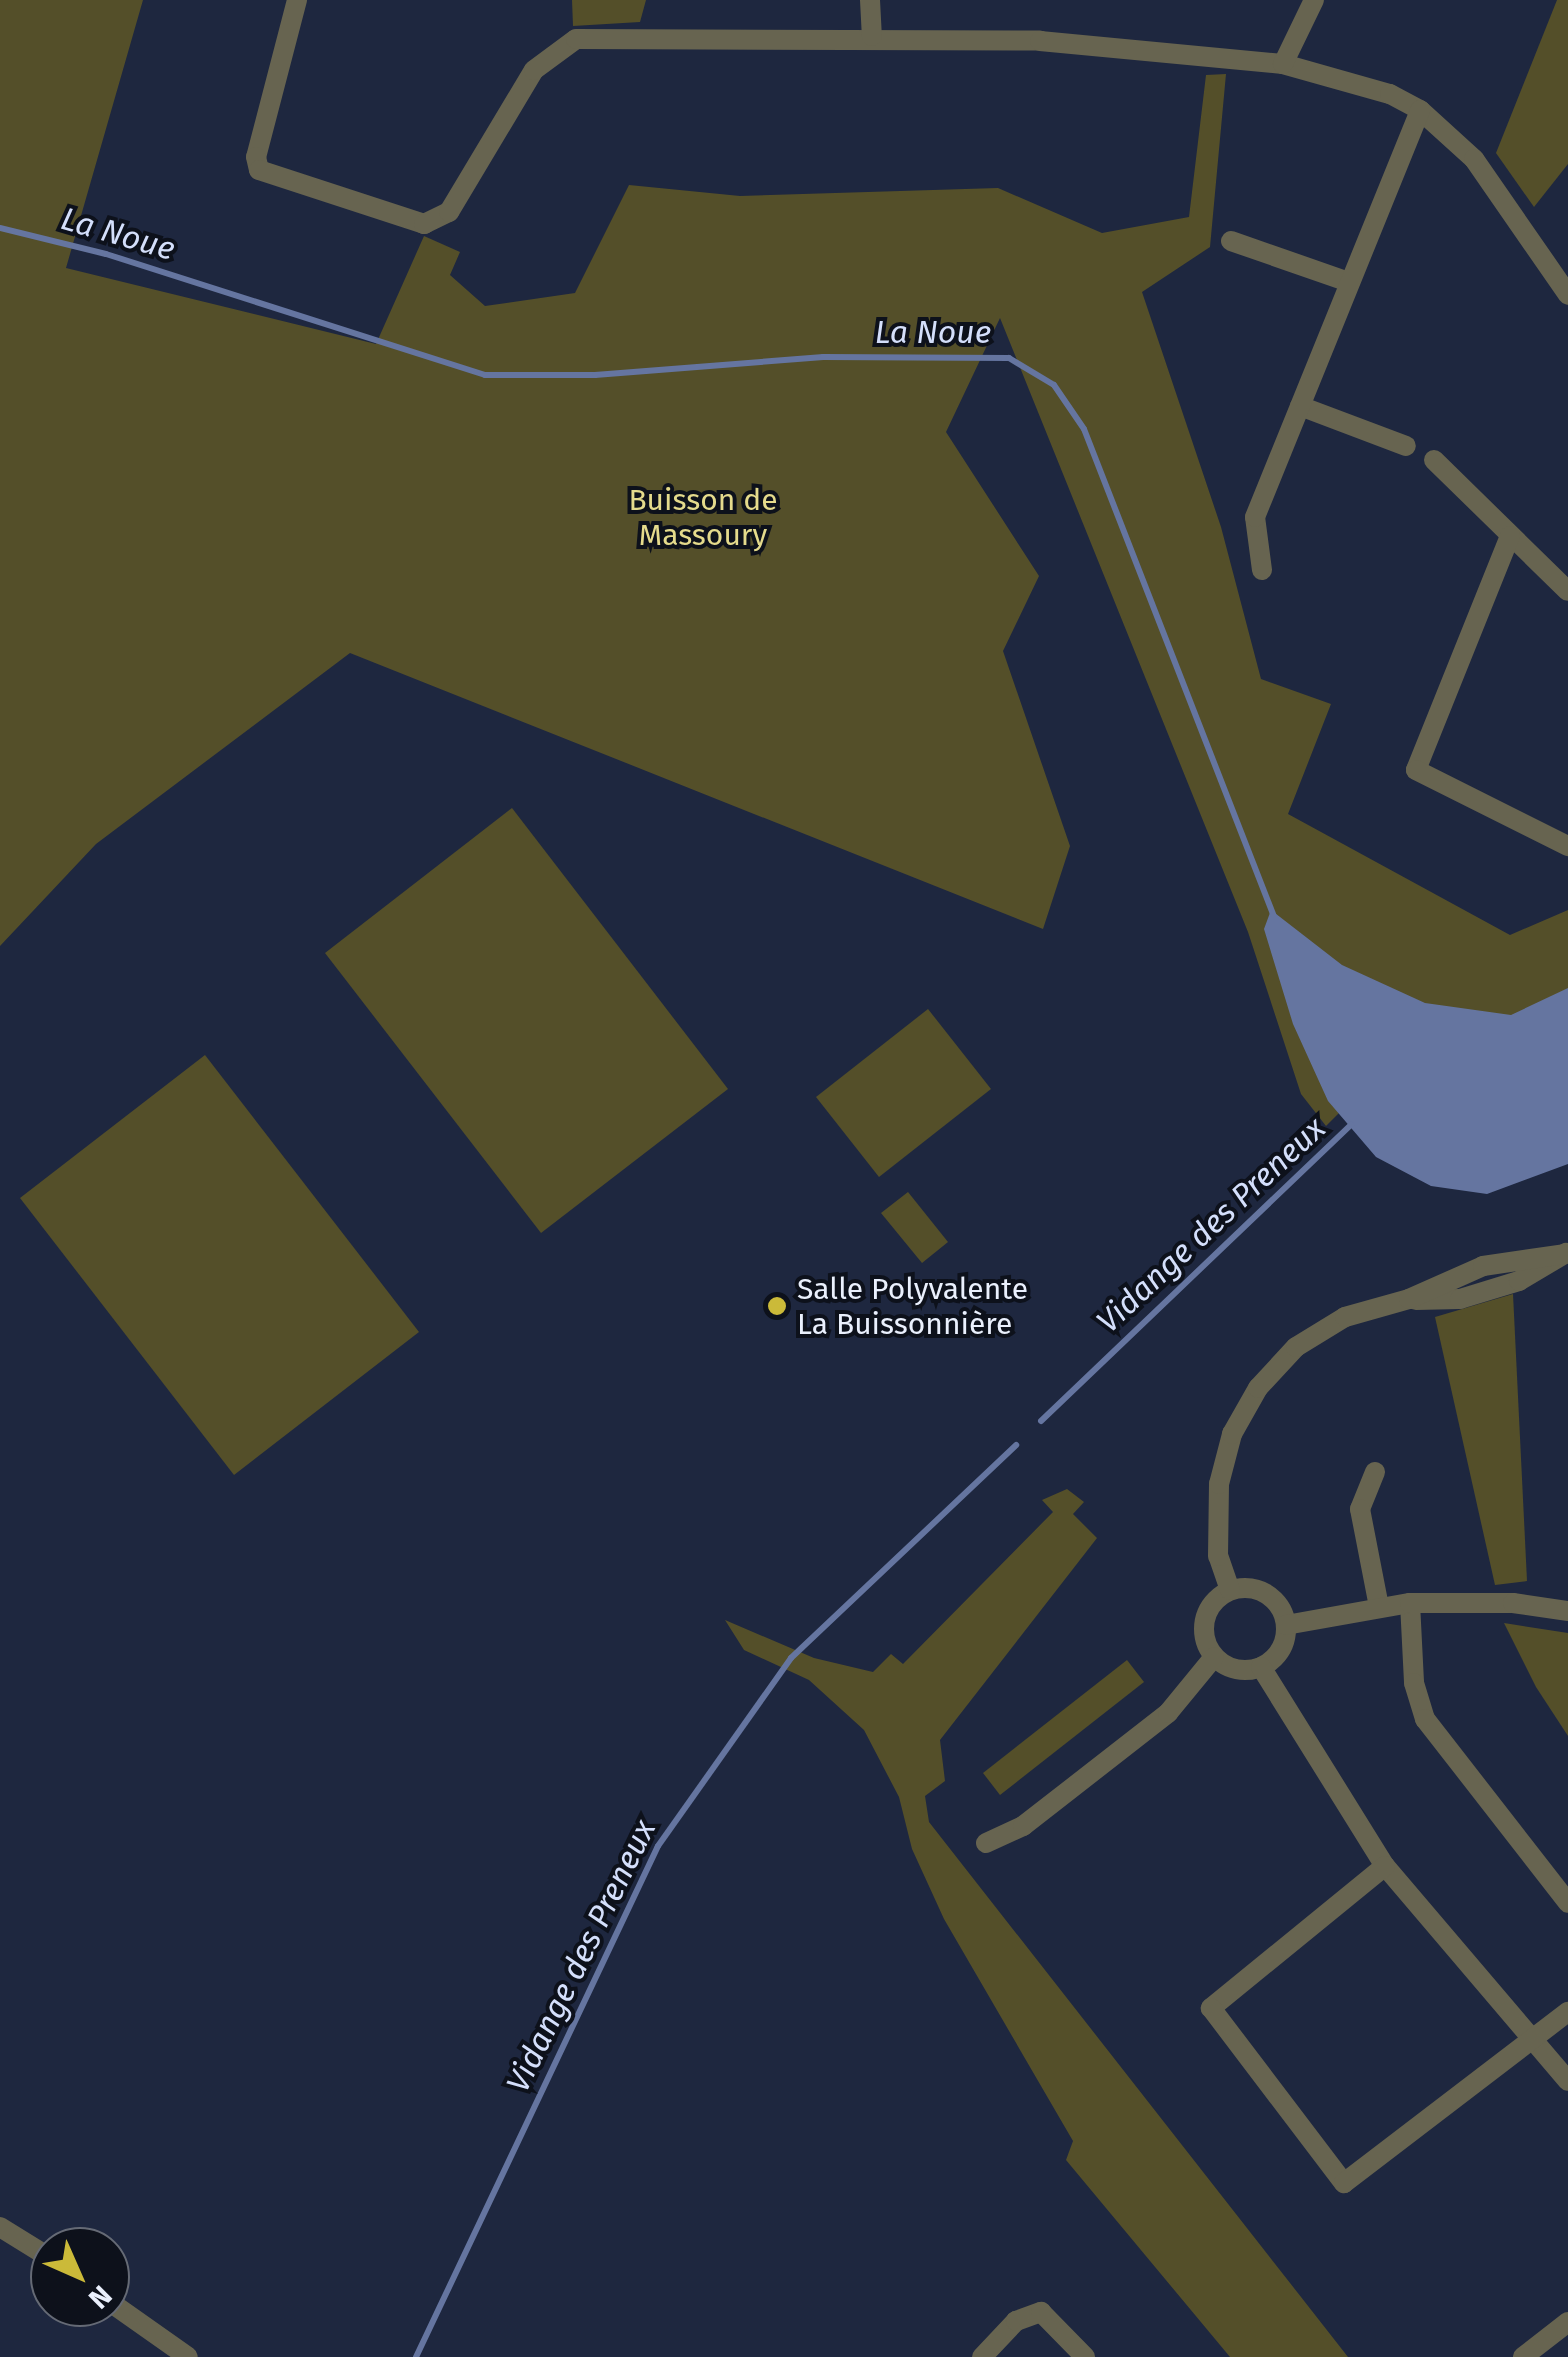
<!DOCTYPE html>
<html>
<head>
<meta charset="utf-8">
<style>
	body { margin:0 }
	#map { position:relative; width:1568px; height:2357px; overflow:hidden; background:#1e273f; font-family:"Fira Sans",sans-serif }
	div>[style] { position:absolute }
	.green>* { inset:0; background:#544f29 }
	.water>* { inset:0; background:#6575a0 }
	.stream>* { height:6px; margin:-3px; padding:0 3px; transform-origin:3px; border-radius:3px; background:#6575a0 }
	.minor>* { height:20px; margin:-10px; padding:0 10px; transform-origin:10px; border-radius:10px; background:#676450 }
	.minor>.ring { margin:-10px; padding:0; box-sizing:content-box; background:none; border:20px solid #676450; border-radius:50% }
	.dots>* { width:28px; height:28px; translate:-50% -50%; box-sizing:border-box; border:5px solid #0d111b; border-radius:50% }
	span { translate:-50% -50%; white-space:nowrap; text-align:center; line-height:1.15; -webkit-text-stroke:8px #0d111b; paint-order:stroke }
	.park-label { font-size:30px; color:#e5db8c }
	.poi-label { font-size:30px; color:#eaf0fd }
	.left { translate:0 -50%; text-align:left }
	.water-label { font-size:32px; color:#d4dffb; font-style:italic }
	.north { position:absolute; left:30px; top:2227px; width:100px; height:100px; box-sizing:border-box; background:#0d111b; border:2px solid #656a75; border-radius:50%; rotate:135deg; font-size:28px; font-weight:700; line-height:40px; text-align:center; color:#eaf0fd }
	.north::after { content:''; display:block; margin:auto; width:35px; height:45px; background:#cbba39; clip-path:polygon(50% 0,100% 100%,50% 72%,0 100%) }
</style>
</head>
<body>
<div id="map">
	<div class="green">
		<div style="clip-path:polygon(0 0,143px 0,66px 268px,376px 344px,424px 236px,460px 252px,450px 275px,485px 306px,575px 293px,629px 185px,740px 196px,998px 188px,1102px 233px,1189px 217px,1206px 75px,1226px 74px,1210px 247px,1142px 292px,1221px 527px,1261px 679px,1331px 704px,1288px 814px,1510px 935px,1568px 910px,1568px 1006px,1355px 1097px,1326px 1126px,1301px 1094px,1248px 932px,1000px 318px,946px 432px,1039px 576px,1003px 651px,1070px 846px,1043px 929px,350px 653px,96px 844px,0 946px)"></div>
		<div style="clip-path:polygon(572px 0,646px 0,640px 22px,573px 26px)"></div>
		<div style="clip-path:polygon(1557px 0,1568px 0,1568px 164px,1534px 207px,1496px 153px)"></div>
		<div style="clip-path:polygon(512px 808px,728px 1089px,541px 1233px,325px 953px)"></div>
		<div style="clip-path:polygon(928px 1009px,991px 1089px,879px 1177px,816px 1097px)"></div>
		<div style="clip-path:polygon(205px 1055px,419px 1332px,234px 1475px,20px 1198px)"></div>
		<div style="clip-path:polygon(908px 1192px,948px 1242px,922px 1263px,881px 1213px)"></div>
		<div style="clip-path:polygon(1513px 1294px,1527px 1581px,1495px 1585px,1435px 1317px)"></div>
		<div style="clip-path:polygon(1067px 1489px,1084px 1502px,1073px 1514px,1097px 1538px,940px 1740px,945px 1781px,925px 1796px,929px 1822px,1348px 2357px,1230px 2357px,1066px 2160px,1073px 2141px,944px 1919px,912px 1849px,899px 1797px,864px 1730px,809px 1680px,744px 1650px,725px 1620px,814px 1658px,873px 1672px,891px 1654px,903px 1664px,1053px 1512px,1042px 1500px)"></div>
		<div style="clip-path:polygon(1504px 1623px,1568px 1633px,1568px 1736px,1536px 1687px)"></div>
		<div style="clip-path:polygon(1127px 1660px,1144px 1682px,1000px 1795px,983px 1773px)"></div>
	</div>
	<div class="water">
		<div style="clip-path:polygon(1271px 910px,1342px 965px,1425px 1003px,1511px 1015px,1568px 988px,1568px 1164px,1487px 1194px,1431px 1186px,1376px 1157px,1328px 1101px,1293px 1024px,1264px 929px)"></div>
	</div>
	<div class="stream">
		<div style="left:0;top:228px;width:109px;rotate:13.8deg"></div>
		<div style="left:106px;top:254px;width:398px;rotate:17.7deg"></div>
		<div style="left:485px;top:375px;width:110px"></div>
		<div style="left:595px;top:375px;width:229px;rotate:-4.5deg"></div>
		<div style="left:823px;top:357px;width:186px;rotate:0.3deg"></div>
		<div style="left:1009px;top:358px;width:52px;rotate:31deg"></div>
		<div style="left:1054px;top:385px;width:53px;rotate:55.7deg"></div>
		<div style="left:1084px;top:429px;width:521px;rotate:68.71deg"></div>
		<div style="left:1041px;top:1421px;width:429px;rotate:-43.7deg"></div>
		<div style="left:416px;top:2357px;width:565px;rotate:-64.66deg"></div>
		<div style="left:658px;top:1846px;width:230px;rotate:-54.7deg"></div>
		<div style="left:791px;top:1658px;width:310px;rotate:-43.4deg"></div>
	</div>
	<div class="minor">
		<div style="left:297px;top:0;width:162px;rotate:104.6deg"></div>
		<div style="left:256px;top:157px;width:13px;rotate:77deg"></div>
		<div style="left:259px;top:170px;width:174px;rotate:18.1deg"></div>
		<div style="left:424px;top:224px;width:28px;rotate:-26deg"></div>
		<div style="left:449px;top:212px;width:165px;rotate:-59.1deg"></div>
		<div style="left:534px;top:70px;width:52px;rotate:-36.4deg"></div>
		<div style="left:576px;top:39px;width:464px;rotate:0.2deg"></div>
		<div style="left:1040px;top:41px;width:244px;rotate:5.4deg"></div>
		<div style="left:1283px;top:64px;width:111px;rotate:15.7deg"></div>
		<div style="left:1390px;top:94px;width:34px;rotate:28deg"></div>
		<div style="left:1420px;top:110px;width:73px;rotate:42.2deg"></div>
		<div style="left:1474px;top:159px;width:165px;rotate:55.3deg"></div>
		<div style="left:870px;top:0;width:36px;rotate:87deg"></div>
		<div style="left:1283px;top:64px;width:71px;rotate:-64.2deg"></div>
		<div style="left:1231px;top:241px;width:125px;rotate:19.2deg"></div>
		<div style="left:1300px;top:406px;width:113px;rotate:20.7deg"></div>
		<div style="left:1434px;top:460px;width:187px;rotate:44.4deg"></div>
		<div style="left:1510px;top:536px;width:252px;rotate:111.9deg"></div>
		<div style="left:1416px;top:770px;width:170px;rotate:26.6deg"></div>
		<div style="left:1262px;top:570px;width:53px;rotate:-97.5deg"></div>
		<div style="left:1255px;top:517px;width:439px;rotate:-67.9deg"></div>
		<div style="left:1416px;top:1300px;width:44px;rotate:-1.3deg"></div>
		<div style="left:1460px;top:1299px;width:62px;rotate:-17deg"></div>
		<div style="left:1519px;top:1281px;width:55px;rotate:-30.8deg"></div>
		<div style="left:1375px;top:1472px;width:40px;rotate:112deg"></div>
		<div style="left:1360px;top:1509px;width:100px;rotate:79deg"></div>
		<div class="ring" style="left:1204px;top:1588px;width:62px;height:62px"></div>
		<div style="left:1230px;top:1590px;width:36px;rotate:-109deg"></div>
		<div style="left:1218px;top:1556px;width:72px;rotate:-89.2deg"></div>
		<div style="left:1219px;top:1484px;width:52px;rotate:-75.4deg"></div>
		<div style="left:1232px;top:1434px;width:53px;rotate:-60.5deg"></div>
		<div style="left:1258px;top:1388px;width:56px;rotate:-47.2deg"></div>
		<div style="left:1296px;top:1347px;width:57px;rotate:-31.5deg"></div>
		<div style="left:1345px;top:1317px;width:66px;rotate:-15.7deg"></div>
		<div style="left:1409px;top:1299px;width:81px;rotate:-24deg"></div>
		<div style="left:1483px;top:1266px;width:82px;rotate:-8.4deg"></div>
		<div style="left:1410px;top:1603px;width:80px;rotate:87.1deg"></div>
		<div style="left:1414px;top:1683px;width:38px;rotate:73deg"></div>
		<div style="left:1425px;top:1719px;width:233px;rotate:52.1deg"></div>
		<div style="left:1286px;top:1625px;width:126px;rotate:-10.1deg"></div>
		<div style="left:1410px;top:1603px;width:103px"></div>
		<div style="left:1513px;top:1603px;width:56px;rotate:8.3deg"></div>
		<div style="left:1261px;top:1667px;width:234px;rotate:58.1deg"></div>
		<div style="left:1385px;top:1866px;width:282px;rotate:49.6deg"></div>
		<div style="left:986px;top:1843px;width:41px;rotate:-24.7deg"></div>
		<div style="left:1023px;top:1826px;width:184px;rotate:-37.9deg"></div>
		<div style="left:1168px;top:1713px;width:72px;rotate:-50.6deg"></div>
		<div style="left:1385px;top:1866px;width:225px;rotate:140.8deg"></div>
		<div style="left:1211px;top:2008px;width:220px;rotate:52.8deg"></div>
		<div style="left:1344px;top:2183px;width:282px;rotate:-37.4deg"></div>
		<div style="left:0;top:2227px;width:59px;rotate:31.8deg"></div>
		<div style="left:110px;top:2302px;width:95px;rotate:35.2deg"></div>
		<div style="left:982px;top:2357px;width:50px;rotate:-46.6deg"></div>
		<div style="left:1016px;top:2321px;width:27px;rotate:-20deg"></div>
		<div style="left:1041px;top:2312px;width:63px;rotate:45.6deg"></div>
		<div style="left:1523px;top:2357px;width:57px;rotate:-37.9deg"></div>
	</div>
	<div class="dots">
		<div style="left:777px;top:1306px;background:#cbba39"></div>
	</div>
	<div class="park-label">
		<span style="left:703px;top:517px">Buisson de<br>Massoury</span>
	</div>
	<div class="poi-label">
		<span class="left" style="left:797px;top:1306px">Salle Polyvalente<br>La Buissonnière</span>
	</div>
	<div class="water-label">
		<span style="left:118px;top:234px;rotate:16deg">La Noue</span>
		<span style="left:933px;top:332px">La Noue</span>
		<span style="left:1211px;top:1225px;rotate:-43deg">Vidange des Preneux</span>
		<span style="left:581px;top:1956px;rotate:-64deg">Vidange des Preneux</span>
	</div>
	<div class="north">N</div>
</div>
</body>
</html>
